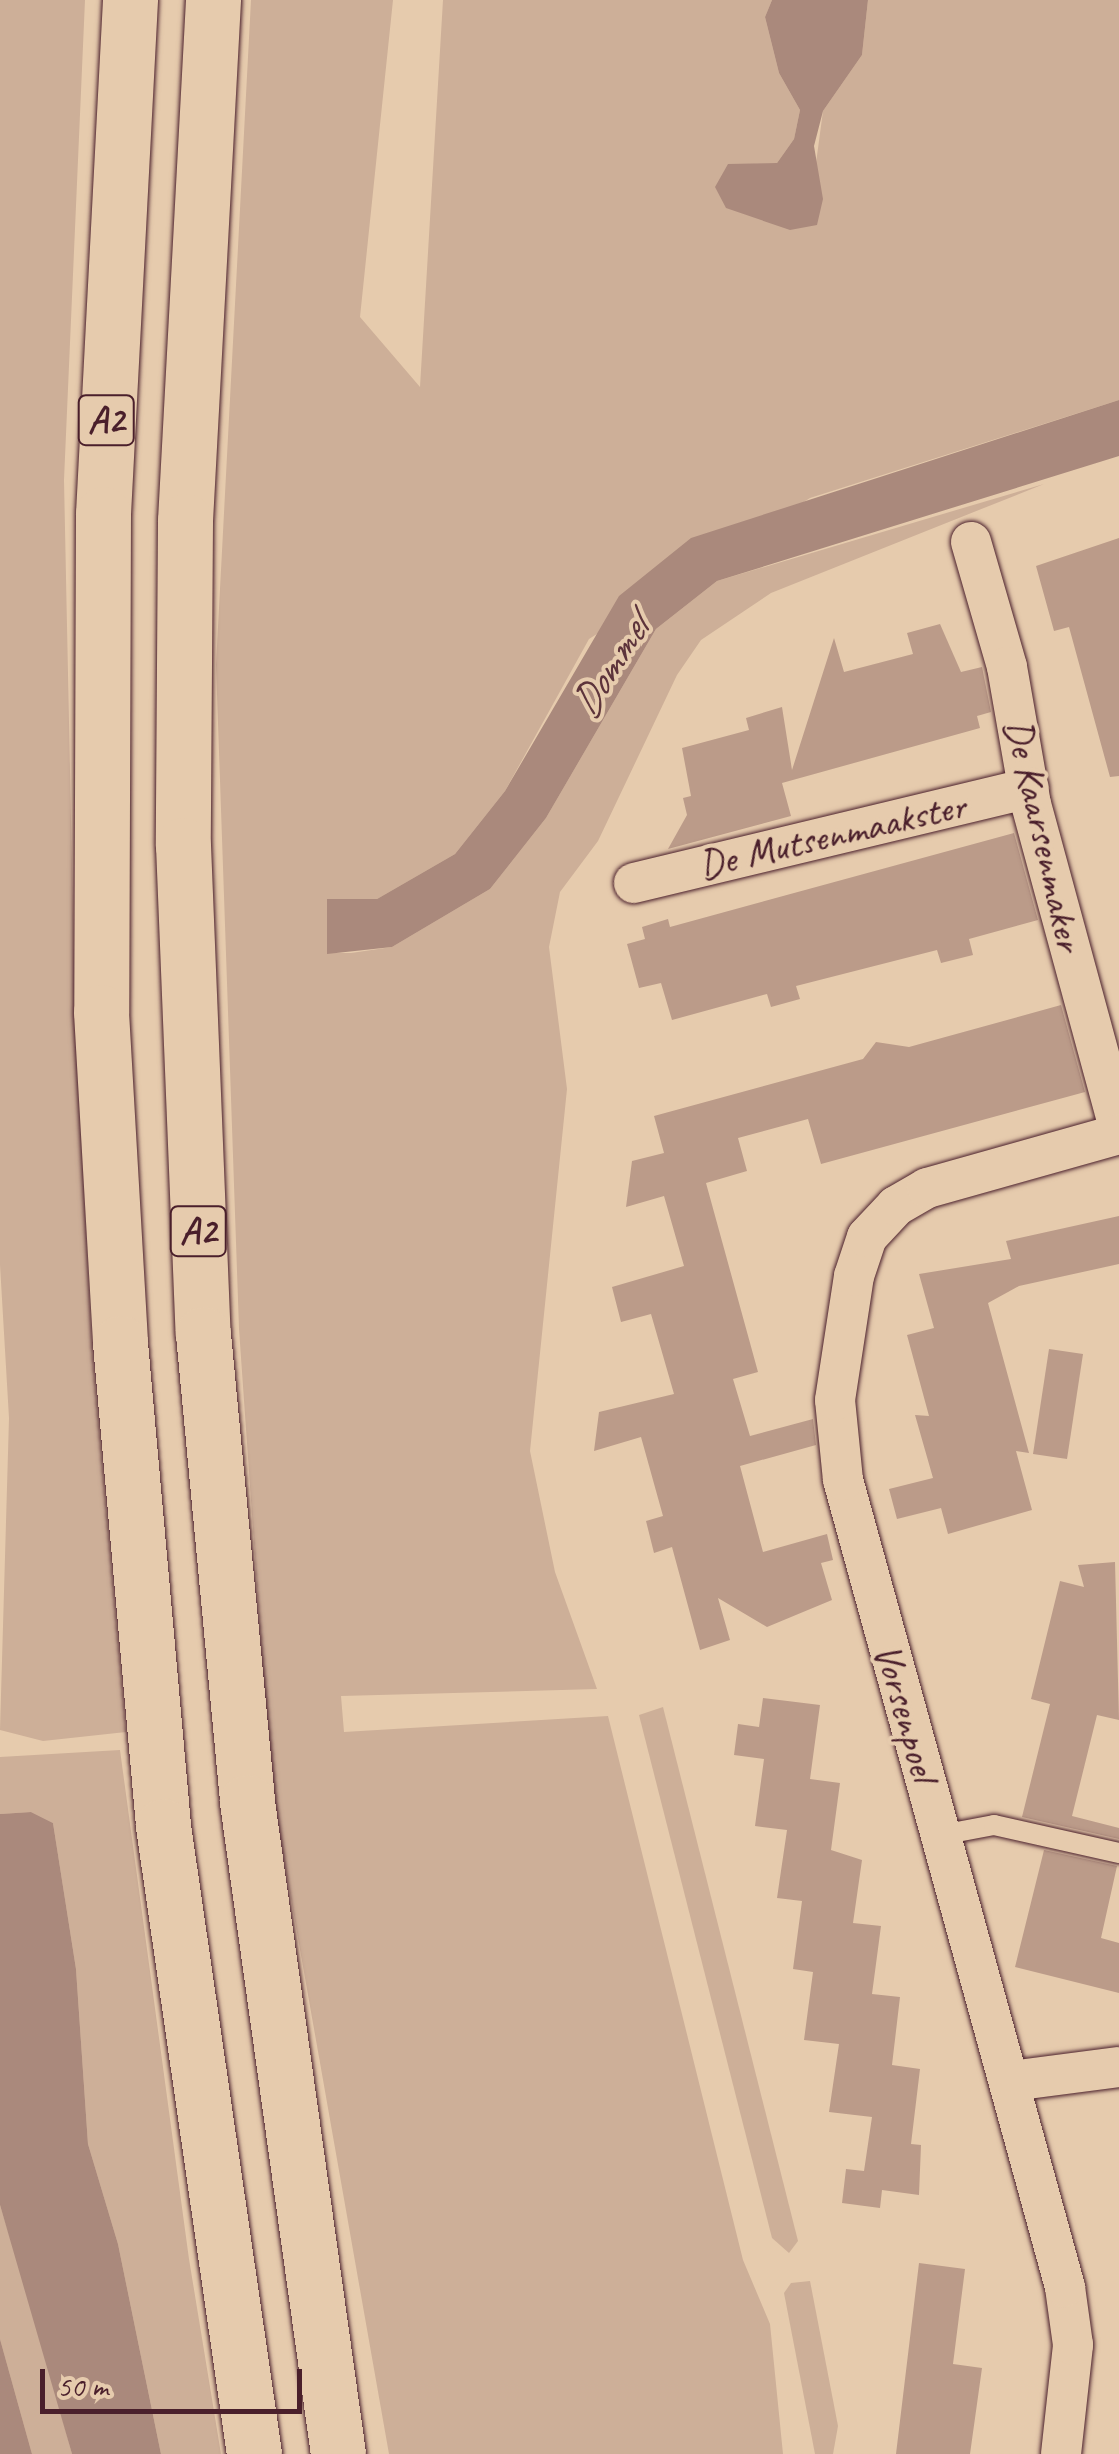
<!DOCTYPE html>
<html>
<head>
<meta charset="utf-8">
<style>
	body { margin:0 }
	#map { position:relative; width:1119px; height:2454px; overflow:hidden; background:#e6cbad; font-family:Caveat,sans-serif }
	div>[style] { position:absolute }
	.green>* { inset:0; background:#cdaf98 }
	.water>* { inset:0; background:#aa897c }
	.building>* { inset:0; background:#bb9b89 }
	.roads { filter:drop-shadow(0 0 2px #4a1f2b) drop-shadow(0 0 2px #4a1f2b) }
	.lane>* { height:20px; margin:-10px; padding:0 10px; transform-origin:10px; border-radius:10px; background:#e6cbad }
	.street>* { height:40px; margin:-20px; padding:0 20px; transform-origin:20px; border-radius:20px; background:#e6cbad }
	.highway>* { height:55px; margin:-27.5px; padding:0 27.5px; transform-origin:27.5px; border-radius:27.5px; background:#e6cbad }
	span { translate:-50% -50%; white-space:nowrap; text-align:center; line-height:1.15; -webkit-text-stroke:8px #e6cbad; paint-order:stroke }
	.shield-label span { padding:2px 8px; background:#e6cbad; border:2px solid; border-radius:8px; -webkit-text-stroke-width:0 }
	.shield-label { font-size:38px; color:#4a1f2b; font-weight:700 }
	.street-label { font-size:40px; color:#4a1f2b }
	.water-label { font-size:42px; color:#5d343b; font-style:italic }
	.scale { position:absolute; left:40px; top:2369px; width:262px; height:45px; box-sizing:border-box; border:5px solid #4a1f2b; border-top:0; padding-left:12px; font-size:30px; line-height:35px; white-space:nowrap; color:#4a1f2b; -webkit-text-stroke:8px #e6cbad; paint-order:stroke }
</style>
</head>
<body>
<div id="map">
	<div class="green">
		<div style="clip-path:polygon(0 0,85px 0,64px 480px,75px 1013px,92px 1352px,126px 1732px,43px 1741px,0 1730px,9px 1418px,0 1265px)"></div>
		<div style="clip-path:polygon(251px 0,393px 0,360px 317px,420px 387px,443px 0,772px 0,765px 17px,779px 73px,800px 110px,794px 139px,777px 163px,728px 165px,816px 163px,823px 111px,862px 55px,868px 0,1119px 0,1119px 400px,810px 498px,589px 639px,505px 791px,455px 854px,377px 899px,327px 900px,327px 953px,351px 953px,392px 947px,490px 889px,546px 818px,656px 629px,717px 581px,1044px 484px,771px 593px,701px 640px,677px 675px,598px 841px,560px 892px,549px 947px,567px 1089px,530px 1451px,555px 1572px,597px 1689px,341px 1696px,344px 1732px,608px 1716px,743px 2260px,770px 2324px,783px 2454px,389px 2454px,271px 1785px,239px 1329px,216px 665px)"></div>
		<div style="clip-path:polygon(663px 1707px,798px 2241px,789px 2253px,772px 2238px,639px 1715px)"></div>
		<div style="clip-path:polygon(120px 1750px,189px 2259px,221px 2454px,161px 2454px,118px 2244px,88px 2144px,76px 1969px,53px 1823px,31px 1812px,0 1814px,0 1757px)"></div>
		<div style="clip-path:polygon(0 2205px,39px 2332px,72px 2454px,32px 2454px,0 2339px)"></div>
		<div style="clip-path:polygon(810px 2281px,838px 2426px,833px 2454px,815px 2454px,784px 2293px,791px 2283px)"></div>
	</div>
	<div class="water">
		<div style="clip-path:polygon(772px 0,868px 0,862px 55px,823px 111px,814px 146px,823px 199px,817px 225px,790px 230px,726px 208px,715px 187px,728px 164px,777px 163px,794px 139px,800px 110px,779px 73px,765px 17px)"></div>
		<div style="clip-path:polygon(1119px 400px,1119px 456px,717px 581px,656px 629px,546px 818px,490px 889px,392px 947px,327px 954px,327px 899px,377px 899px,455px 854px,505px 791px,619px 596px,691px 538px)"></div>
		<div style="clip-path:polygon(31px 1812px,53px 1823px,76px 1969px,88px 2144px,118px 2244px,161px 2454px,72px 2454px,0 2205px,0 1814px)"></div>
		<div style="clip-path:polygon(0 2339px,32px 2454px,0 2454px)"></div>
	</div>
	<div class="building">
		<div style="clip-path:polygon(1119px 538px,1119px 776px,1110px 777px,1069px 627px,1054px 631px,1036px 566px)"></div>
		<div style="clip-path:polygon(940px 624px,961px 672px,982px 667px,991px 712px,977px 716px,980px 728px,782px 783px,791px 816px,668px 849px,687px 815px,683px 798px,691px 796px,682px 748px,749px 730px,746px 718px,782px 707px,792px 770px,834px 638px,844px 672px,913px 654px,907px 633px)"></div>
		<div style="clip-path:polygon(1014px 833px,1038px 920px,969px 939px,973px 955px,941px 963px,937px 950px,796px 986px,800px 999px,771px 1007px,767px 994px,672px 1020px,661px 983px,639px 988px,627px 944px,645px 939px,642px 927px,668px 919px,670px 927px)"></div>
		<div style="clip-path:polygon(1061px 1005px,1085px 1092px,821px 1164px,808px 1119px,738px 1138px,747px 1171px,706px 1183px,758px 1372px,733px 1379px,750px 1436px,813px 1419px,816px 1445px,740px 1466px,763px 1552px,827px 1534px,833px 1560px,821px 1563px,832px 1600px,767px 1627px,718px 1598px,730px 1640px,700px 1650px,672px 1547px,654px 1553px,646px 1521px,663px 1516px,641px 1437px,594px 1451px,599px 1412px,674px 1394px,651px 1314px,621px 1322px,612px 1287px,684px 1266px,664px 1196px,626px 1207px,632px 1161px,664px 1153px,654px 1116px,863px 1059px,876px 1042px,909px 1047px)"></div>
		<div style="clip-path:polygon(1119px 1216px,1119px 1264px,1019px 1286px,988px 1303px,1029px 1453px,1016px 1451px,1032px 1510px,948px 1534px,941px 1508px,897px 1519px,889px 1489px,933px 1478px,915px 1415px,929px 1416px,907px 1335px,934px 1328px,919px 1274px,1011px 1259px,1006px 1241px)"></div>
		<div style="clip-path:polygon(1049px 1349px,1083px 1354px,1067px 1459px,1033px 1454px)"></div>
		<div style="clip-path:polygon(1115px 1562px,1119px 1720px,1097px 1715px,1072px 1816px,1119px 1828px,1119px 1839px,1022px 1817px,1050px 1704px,1031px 1699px,1060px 1581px,1084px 1587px,1078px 1565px)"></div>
		<div style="clip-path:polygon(763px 1698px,820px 1705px,810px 1779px,840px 1783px,831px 1850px,862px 1860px,853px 1923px,881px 1926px,872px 1994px,900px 1997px,892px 2065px,920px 2069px,911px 2144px,921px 2145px,919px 2195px,882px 2190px,880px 2208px,842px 2203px,846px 2169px,864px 2171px,872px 2117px,829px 2112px,839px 2044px,804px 2040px,813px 1972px,793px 1969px,802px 1901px,777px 1898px,787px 1830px,755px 1826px,764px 1759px,734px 1755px,738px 1724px,759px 1727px)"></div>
		<div style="clip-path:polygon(1044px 1850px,1117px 1866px,1101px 1938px,1119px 1943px,1119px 1993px,1015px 1967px)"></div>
		<div style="clip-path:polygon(919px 2263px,965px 2269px,953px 2364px,982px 2368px,970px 2454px,896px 2454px)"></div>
	</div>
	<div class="roads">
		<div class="lane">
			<div style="left:941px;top:1835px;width:54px;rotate:-10.7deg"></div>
			<div style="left:994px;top:1825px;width:128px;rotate:12.6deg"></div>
		</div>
		<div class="street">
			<div style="left:971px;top:542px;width:130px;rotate:73.9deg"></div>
			<div style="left:1007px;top:667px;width:139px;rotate:80.1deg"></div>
			<div style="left:1031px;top:804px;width:335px;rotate:74.8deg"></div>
			<div style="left:634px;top:883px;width:406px;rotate:-13.5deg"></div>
			<div style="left:1011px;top:2081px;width:109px;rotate:-7.4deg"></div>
			<div style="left:1061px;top:2454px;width:110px;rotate:-83.7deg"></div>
			<div style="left:1073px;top:2345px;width:59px;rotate:-97.9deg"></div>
			<div style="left:1065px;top:2287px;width:837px;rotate:-105.38deg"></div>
			<div style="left:843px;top:1480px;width:80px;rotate:-95.7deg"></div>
			<div style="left:835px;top:1400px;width:125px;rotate:-81.3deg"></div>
			<div style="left:854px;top:1276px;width:41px;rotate:-71.6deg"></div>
			<div style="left:867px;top:1237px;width:42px;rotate:-46.9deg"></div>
			<div style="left:896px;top:1206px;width:36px;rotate:-30deg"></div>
			<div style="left:927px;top:1188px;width:199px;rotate:-15.7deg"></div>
		</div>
		<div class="highway">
			<div style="left:130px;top:0;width:515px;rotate:93.01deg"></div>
			<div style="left:103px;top:514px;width:498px;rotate:90.2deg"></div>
			<div style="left:101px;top:1012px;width:332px;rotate:86.7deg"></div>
			<div style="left:120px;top:1343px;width:485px;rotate:84.9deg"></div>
			<div style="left:163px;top:1826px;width:635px;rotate:81.75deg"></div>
			<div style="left:213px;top:0;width:522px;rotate:93.08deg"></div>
			<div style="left:185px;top:521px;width:324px;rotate:90.4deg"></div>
			<div style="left:183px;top:845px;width:489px;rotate:87.7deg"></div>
			<div style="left:203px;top:1334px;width:470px;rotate:84.6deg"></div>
			<div style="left:247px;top:1802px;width:658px;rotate:82.05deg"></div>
		</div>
	</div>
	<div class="shield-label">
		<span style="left:106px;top:420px">A2</span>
		<span style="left:198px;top:1231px">A2</span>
	</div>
	<div class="street-label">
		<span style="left:832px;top:835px;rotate:-13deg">De Mutsenmaakster</span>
		<span style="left:1044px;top:835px;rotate:77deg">De Kaarsenmaker</span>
		<span style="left:906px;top:1712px;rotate:74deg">Vorsenpoel</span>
	</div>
	<div class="water-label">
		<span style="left:610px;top:667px;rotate:-58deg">Dommel</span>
	</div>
	<div class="scale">50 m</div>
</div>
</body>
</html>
